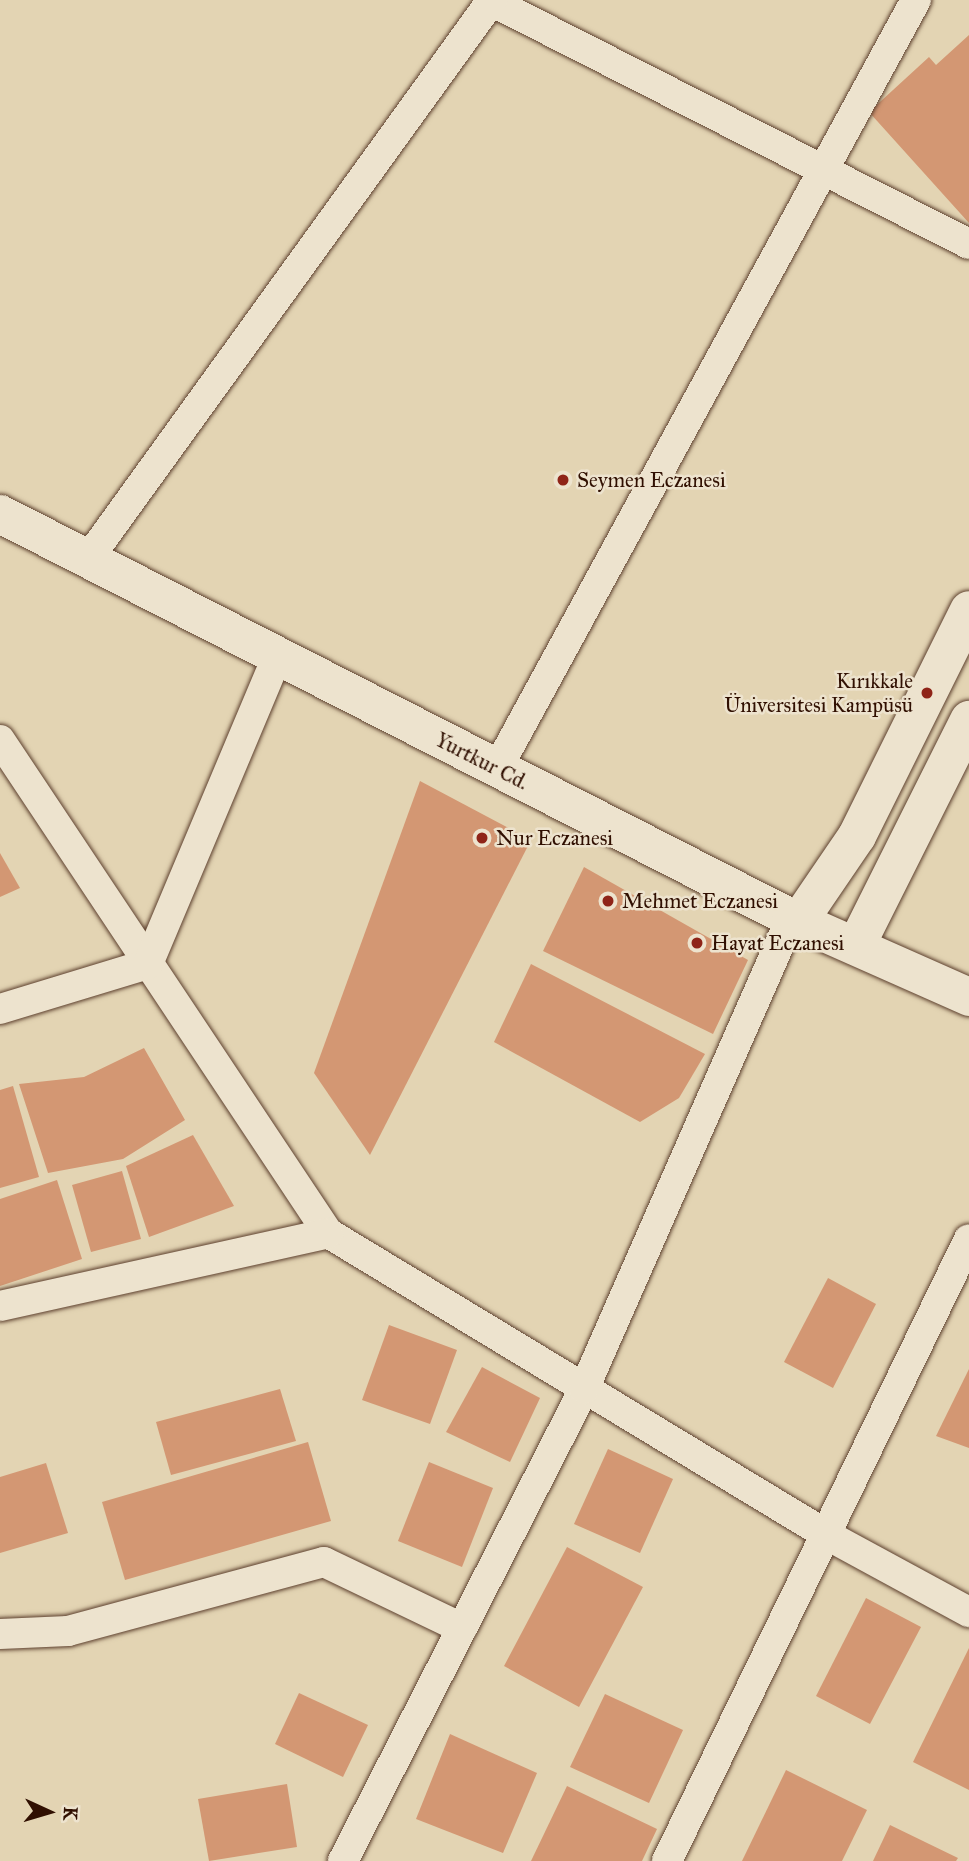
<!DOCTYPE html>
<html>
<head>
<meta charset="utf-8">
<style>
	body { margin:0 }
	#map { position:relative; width:969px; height:1861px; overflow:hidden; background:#e3d4b3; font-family:"IM FELL Great Primer",serif }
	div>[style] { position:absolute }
	.building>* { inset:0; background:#d39773 }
	.roads { filter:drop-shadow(0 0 2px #5d402e) drop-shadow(0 0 2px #5d402e) }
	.minor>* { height:30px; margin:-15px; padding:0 15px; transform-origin:15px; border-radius:15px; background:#ede3ce }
	.tertiary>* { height:38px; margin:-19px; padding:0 19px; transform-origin:19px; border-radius:19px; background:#ede3ce }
	.dots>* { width:19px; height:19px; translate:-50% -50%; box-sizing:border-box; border:4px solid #ede3ce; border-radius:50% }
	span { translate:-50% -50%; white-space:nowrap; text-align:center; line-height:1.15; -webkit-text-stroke:5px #ede3ce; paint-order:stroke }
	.poi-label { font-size:21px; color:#300f01 }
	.left { translate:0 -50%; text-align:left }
	.right { translate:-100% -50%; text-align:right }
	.street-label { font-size:21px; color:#300f01 }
	.north { position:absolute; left:14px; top:1777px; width:70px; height:70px; -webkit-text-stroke:5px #ede3ce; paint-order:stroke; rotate:94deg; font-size:19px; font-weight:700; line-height:28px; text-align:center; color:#300f01 }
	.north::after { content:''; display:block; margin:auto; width:24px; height:32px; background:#300f01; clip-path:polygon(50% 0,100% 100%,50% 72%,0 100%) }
</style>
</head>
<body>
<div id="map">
	<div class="building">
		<div style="clip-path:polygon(969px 35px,969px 223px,869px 112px,929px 57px,936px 65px)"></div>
		<div style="clip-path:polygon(420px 781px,531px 840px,370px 1155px,314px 1073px)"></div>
		<div style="clip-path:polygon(0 853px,20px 888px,0 897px)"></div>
		<div style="clip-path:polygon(584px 867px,748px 960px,713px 1034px,543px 951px)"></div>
		<div style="clip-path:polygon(531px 964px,705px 1054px,679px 1098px,640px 1122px,494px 1042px)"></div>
		<div style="clip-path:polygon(144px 1048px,185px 1120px,123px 1159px,48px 1173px,19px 1084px,84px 1077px)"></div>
		<div style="clip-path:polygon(13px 1086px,39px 1177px,0 1188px,0 1090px)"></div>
		<div style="clip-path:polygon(193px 1135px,234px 1206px,149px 1237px,126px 1166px)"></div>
		<div style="clip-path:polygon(122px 1171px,141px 1239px,91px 1252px,72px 1185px)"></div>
		<div style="clip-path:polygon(57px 1180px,82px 1259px,0 1286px,0 1199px)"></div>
		<div style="clip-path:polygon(828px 1278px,876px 1304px,833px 1388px,784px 1362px)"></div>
		<div style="clip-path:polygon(389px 1325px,457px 1350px,430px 1424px,362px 1400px)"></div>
		<div style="clip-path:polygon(482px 1367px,540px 1398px,510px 1462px,446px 1432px)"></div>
		<div style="clip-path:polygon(969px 1369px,969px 1448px,936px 1436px)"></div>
		<div style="clip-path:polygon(280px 1389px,296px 1441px,171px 1475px,156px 1422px)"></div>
		<div style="clip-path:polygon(308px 1442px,331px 1521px,125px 1580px,102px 1502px)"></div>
		<div style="clip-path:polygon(608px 1449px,673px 1479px,640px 1553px,574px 1524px)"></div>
		<div style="clip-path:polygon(429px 1462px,493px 1488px,462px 1567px,398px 1541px)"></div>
		<div style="clip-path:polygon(46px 1463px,68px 1533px,0 1553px,0 1477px)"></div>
		<div style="clip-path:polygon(567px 1547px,643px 1587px,579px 1707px,504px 1666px)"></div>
		<div style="clip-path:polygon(866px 1598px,921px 1627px,870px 1724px,816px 1696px)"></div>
		<div style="clip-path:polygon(969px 1648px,969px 1790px,913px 1762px)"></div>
		<div style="clip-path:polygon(299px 1693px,368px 1725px,343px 1777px,275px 1744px)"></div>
		<div style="clip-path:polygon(605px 1694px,683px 1730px,649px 1803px,570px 1767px)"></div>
		<div style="clip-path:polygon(450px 1734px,537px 1773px,503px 1853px,416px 1819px)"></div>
		<div style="clip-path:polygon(786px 1770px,867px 1810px,842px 1861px,742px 1861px)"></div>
		<div style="clip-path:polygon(287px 1784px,297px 1847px,209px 1861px,198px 1799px)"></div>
		<div style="clip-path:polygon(567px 1786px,657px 1829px,642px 1861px,531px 1861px)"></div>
		<div style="clip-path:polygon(890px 1825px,958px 1858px,956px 1861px,873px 1861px)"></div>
	</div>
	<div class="roads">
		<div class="minor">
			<div style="left:491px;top:1px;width:536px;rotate:26.95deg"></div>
			<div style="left:88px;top:559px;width:690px;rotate:-54.14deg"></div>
			<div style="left:0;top:740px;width:592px;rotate:56.36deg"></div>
			<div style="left:328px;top:1233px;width:583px;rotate:31.18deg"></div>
			<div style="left:827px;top:1535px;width:162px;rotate:28.5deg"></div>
			<div style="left:497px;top:769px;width:876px;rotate:-61.42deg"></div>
			<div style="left:0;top:1009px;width:155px;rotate:-16.9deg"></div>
			<div style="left:148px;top:964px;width:336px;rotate:-67.2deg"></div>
			<div style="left:0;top:1306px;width:336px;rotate:-12.5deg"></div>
			<div style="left:0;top:1634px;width:68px;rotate:-2.5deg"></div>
			<div style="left:68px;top:1631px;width:265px;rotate:-15.1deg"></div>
			<div style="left:324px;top:1562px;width:153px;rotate:25.6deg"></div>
			<div style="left:343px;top:1861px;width:530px;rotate:-62.95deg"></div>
			<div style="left:584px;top:1389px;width:514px;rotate:-66.27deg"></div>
			<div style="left:667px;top:1861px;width:691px;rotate:-64.1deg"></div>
		</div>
		<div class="tertiary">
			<div style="left:0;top:514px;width:888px;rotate:27.06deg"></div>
			<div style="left:791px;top:918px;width:195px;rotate:23.9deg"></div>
			<div style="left:799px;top:921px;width:103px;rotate:-55.7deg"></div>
			<div style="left:857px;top:836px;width:252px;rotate:-63.6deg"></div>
			<div style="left:856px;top:946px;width:253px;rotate:-63.4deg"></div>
		</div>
	</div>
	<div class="dots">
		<div style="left:563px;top:480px;background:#8f2418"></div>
		<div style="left:927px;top:693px;background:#8f2418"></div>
		<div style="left:482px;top:838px;background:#8f2418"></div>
		<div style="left:608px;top:901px;background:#8f2418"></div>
		<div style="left:697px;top:943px;background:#8f2418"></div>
	</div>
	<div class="poi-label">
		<span class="left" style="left:577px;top:480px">Seymen Eczanesi</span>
		<span class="right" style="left:913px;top:693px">Kırıkkale<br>Üniversitesi Kampüsü</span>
		<span class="left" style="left:496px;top:838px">Nur Eczanesi</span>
		<span class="left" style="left:622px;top:901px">Mehmet Eczanesi</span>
		<span class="left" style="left:711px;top:943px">Hayat Eczanesi</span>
	</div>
	<div class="street-label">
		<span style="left:482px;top:761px;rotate:27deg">Yurtkur Cd.</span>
	</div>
	<div class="north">K</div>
</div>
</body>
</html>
